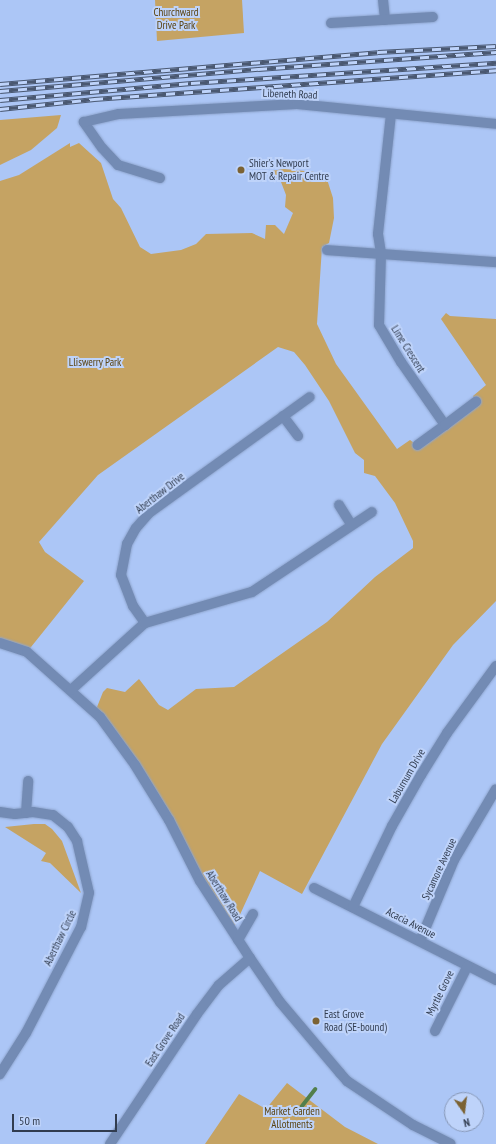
<!DOCTYPE html>
<html>
<head>
<meta charset="utf-8">
<style>
	body { margin:0 }
	#map { position:relative; width:496px; height:1144px; overflow:hidden; background:#acc6f6; font-family:"PT Sans Narrow",sans-serif }
	div>[style] { position:absolute }
	.green>* { inset:0; background:#c5a363 }
	.stream>* { height:4px; margin:-2px; padding:0 2px; transform-origin:2px; border-radius:2px; background:#527f4c }
	.roads { filter:drop-shadow(0 0 1px #8ea5ce) drop-shadow(0 0 1px #8ea5ce) }
	.minor>* { height:10px; margin:-5px; padding:0 5px; transform-origin:5px; border-radius:5px; background:#738bb4 }
	.rail>* { height:4.5px; margin-top:-2.25px; transform-origin:0; background:repeating-linear-gradient(90deg,#bed3fa 0 9px,#4a5871 0 18px); box-sizing:border-box; border-block:1px solid #4a5871 }
	.dots>* { width:11px; height:11px; translate:-50% -50%; box-sizing:border-box; border:2px solid #bed3fa; border-radius:50% }
	span { translate:-50% -50%; white-space:nowrap; text-align:center; line-height:1.15; -webkit-text-stroke:4px #bed3fa; paint-order:stroke }
	.park-label { font-size:11px; color:#5a420f }
	.street-label { font-size:11px; color:#313c4f }
	.poi-label { font-size:11px; color:#313c4f }
	.left { translate:0 -50%; text-align:left }
	.north { position:absolute; left:444px; top:1092px; width:40px; height:40px; box-sizing:border-box; background:#bed3fa; border:1px solid #8697b6; border-radius:50%; rotate:166deg; font-size:11px; font-weight:700; line-height:16px; text-align:center; color:#313c4f }
	.north::after { content:''; display:block; margin:auto; width:14px; height:18px; background:#7b6233; clip-path:polygon(50% 0,100% 100%,50% 72%,0 100%) }
	.scale { position:absolute; left:12px; top:1114px; width:105px; height:18px; box-sizing:border-box; border:2px solid #313c4f; border-top:0; padding-left:5px; font-size:12px; line-height:14px; white-space:nowrap; color:#313c4f; -webkit-text-stroke:3px #bed3fa; paint-order:stroke }
</style>
</head>
<body>
<div id="map">
	<div class="green">
		<div style="clip-path:polygon(155px 0,242px 0,244px 33px,157px 41px)"></div>
		<div style="clip-path:polygon(61px 115px,57px 128px,31px 150px,0 165px,0 120px)"></div>
		<div style="clip-path:polygon(70px 143px,70px 147px,79px 143px,101px 163px,113px 199px,121px 208px,140px 247px,151px 254px,181px 250px,196px 244px,206px 234px,252px 233px,265px 239px,266px 225px,275px 225px,284px 234px,293px 213px,285px 207px,286px 195px,281px 182px,271px 175px,271px 171px,284px 169px,325px 173px,333px 198px,334px 218px,329px 243px,322px 247px,317px 324px,336px 364px,397px 449px,410px 440px,417px 445px,475px 403px,473px 396px,486px 385px,441px 319px,446px 313px,450px 316px,496px 319px,496px 601px,453px 645px,382px 744px,302px 894px,260px 871px,232px 932px,169px 820px,95px 712px,103px 692px,107px 688px,125px 692px,139px 679px,159px 705px,168px 710px,196px 689px,234px 687px,327px 622px,375px 577px,413px 548px,413px 541px,395px 503px,375px 476px,364px 473px,364px 460px,355px 453px,329px 401px,305px 365px,294px 352px,278px 347px,98px 475px,39px 542px,45px 552px,84px 581px,27px 652px,0 643px,0 181px,19px 175px)"></div>
		<div style="clip-path:polygon(34px 824px,45px 824px,52px 829px,62px 841px,81px 893px,50px 863px,41px 861px,46px 853px,5px 827px)"></div>
		<div style="clip-path:polygon(287px 1083px,345px 1127px,378px 1144px,205px 1144px,239px 1094px,266px 1109px)"></div>
	</div>
	<div class="stream">
		<div style="left:295px;top:1115px;width:33px;rotate:-52deg"></div>
	</div>
	<div class="roads">
		<div class="minor">
			<div style="left:383px;top:0;width:20px;rotate:84deg"></div>
			<div style="left:331px;top:23px;width:102px;rotate:-3.4deg"></div>
			<div style="left:391px;top:114px;width:121px;rotate:96.2deg"></div>
			<div style="left:378px;top:234px;width:19px;rotate:81deg"></div>
			<div style="left:381px;top:253px;width:72px;rotate:91.6deg"></div>
			<div style="left:379px;top:325px;width:43px;rotate:59.3deg"></div>
			<div style="left:401px;top:362px;width:77px;rotate:55.1deg"></div>
			<div style="left:445px;top:425px;width:34px;rotate:144deg"></div>
			<div style="left:160px;top:178px;width:44px;rotate:-162.8deg"></div>
			<div style="left:118px;top:165px;width:23px;rotate:-133deg"></div>
			<div style="left:102px;top:148px;width:32px;rotate:-125deg"></div>
			<div style="left:84px;top:122px;width:36px;rotate:-13deg"></div>
			<div style="left:119px;top:114px;width:178px;rotate:-3.2deg"></div>
			<div style="left:297px;top:104px;width:200px;rotate:5.7deg"></div>
			<div style="left:327px;top:250px;width:169px;rotate:4.1deg"></div>
			<div style="left:283px;top:416px;width:25px;rotate:53deg"></div>
			<div style="left:445px;top:425px;width:39px;rotate:-37deg"></div>
			<div style="left:339px;top:505px;width:22px;rotate:58deg"></div>
			<div style="left:145px;top:623px;width:21px;rotate:-125deg"></div>
			<div style="left:133px;top:606px;width:33px;rotate:-111deg"></div>
			<div style="left:121px;top:575px;width:32px;rotate:-79deg"></div>
			<div style="left:127px;top:544px;width:18px;rotate:-61deg"></div>
			<div style="left:136px;top:528px;width:20px;rotate:-49deg"></div>
			<div style="left:149px;top:513px;width:198px;rotate:-35.8deg"></div>
			<div style="left:0;top:643px;width:28px;rotate:18deg"></div>
			<div style="left:27px;top:652px;width:98px;rotate:41.7deg"></div>
			<div style="left:100px;top:717px;width:59px;rotate:53.9deg"></div>
			<div style="left:135px;top:765px;width:65px;rotate:58.3deg"></div>
			<div style="left:169px;top:820px;width:68px;rotate:63.1deg"></div>
			<div style="left:200px;top:881px;width:92px;rotate:57deg"></div>
			<div style="left:250px;top:958px;width:53px;rotate:55.7deg"></div>
			<div style="left:280px;top:1002px;width:93px;rotate:49.8deg"></div>
			<div style="left:340px;top:1073px;width:11px;rotate:49deg"></div>
			<div style="left:347px;top:1081px;width:79px;rotate:33.7deg"></div>
			<div style="left:413px;top:1125px;width:42px;rotate:26.6deg"></div>
			<div style="left:71px;top:690px;width:100px;rotate:-42.2deg"></div>
			<div style="left:145px;top:623px;width:111px;rotate:-16.2deg"></div>
			<div style="left:252px;top:592px;width:144px;rotate:-33.7deg"></div>
			<div style="left:0;top:812px;width:15px;rotate:8deg"></div>
			<div style="left:15px;top:814px;width:18px;rotate:-6deg"></div>
			<div style="left:33px;top:812px;width:20px;rotate:9deg"></div>
			<div style="left:53px;top:815px;width:19px;rotate:39deg"></div>
			<div style="left:68px;top:827px;width:17px;rotate:57deg"></div>
			<div style="left:77px;top:841px;width:53px;rotate:77deg"></div>
			<div style="left:89px;top:893px;width:35px;rotate:103deg"></div>
			<div style="left:81px;top:927px;width:119px;rotate:117.4deg"></div>
			<div style="left:26px;top:1033px;width:49px;rotate:122.4deg"></div>
			<div style="left:26px;top:813px;width:32px;rotate:-86deg"></div>
			<div style="left:314px;top:888px;width:204px;rotate:26.8deg"></div>
			<div style="left:353px;top:907px;width:90px;rotate:-64.3deg"></div>
			<div style="left:392px;top:826px;width:59px;rotate:-60.4deg"></div>
			<div style="left:421px;top:775px;width:49px;rotate:-58.2deg"></div>
			<div style="left:447px;top:733px;width:83px;rotate:-53.8deg"></div>
			<div style="left:238px;top:940px;width:30px;rotate:-60deg"></div>
			<div style="left:420px;top:941px;width:88px;rotate:-67.2deg"></div>
			<div style="left:454px;top:860px;width:82px;rotate:-59.4deg"></div>
			<div style="left:435px;top:1031px;width:72px;rotate:-63.4deg"></div>
			<div style="left:110px;top:1144px;width:156px;rotate:-56.2deg"></div>
			<div style="left:197px;top:1014px;width:36px;rotate:-53deg"></div>
			<div style="left:219px;top:985px;width:41px;rotate:-41.1deg"></div>
		</div>
	</div>
	<div class="rail">
		<div style="left:0;top:84px;width:379px;rotate:-4.8deg"></div>
		<div style="left:378px;top:52px;width:118px;rotate:-2.9deg"></div>
		<div style="left:0;top:91px;width:259px;rotate:-4.9deg"></div>
		<div style="left:258px;top:69px;width:239px;rotate:-4.1deg"></div>
		<div style="left:0;top:100px;width:192px;rotate:-5.1deg"></div>
		<div style="left:191px;top:83px;width:306px;rotate:-3.8deg"></div>
		<div style="left:0;top:109px;width:95px;rotate:-6.1deg"></div>
		<div style="left:94px;top:99px;width:403px;rotate:-4.1deg"></div>
	</div>
	<div class="dots">
		<div style="left:241px;top:170px;background:#7b6233"></div>
		<div style="left:316px;top:1021px;background:#7b6233"></div>
	</div>
	<div class="park-label">
		<span style="left:176px;top:19px">Churchward<br>Drive Park</span>
		<span style="left:95px;top:362px">Lliswerry Park</span>
		<span style="left:292px;top:1118px">Market Garden<br>Allotments</span>
	</div>
	<div class="street-label">
		<span style="left:290px;top:94px;rotate:2deg">Libeneth Road</span>
		<span style="left:408px;top:349px;rotate:58deg">Lime Crescent</span>
		<span style="left:160px;top:493px;rotate:-38deg">Aberthaw Drive</span>
		<span style="left:407px;top:776px;rotate:-60deg">Laburnum Drive</span>
		<span style="left:439px;top:869px;rotate:-65deg">Sycamore Avenue</span>
		<span style="left:224px;top:896px;rotate:58deg">Aberthaw Road</span>
		<span style="left:411px;top:923px;rotate:27deg">Acacia Avenue</span>
		<span style="left:60px;top:938px;rotate:-64deg">Aberthaw Circle</span>
		<span style="left:440px;top:993px;rotate:-64deg">Myrtle Grove</span>
		<span style="left:165px;top:1040px;rotate:-56deg">East Grove Road</span>
	</div>
	<div class="poi-label">
		<span class="left" style="left:249px;top:170px">Shier's Newport<br>MOT &amp; Repair Centre</span>
		<span class="left" style="left:324px;top:1021px">East Grove<br>Road (SE-bound)</span>
	</div>
	<div class="north">N</div>
	<div class="scale">50 m</div>
</div>
</body>
</html>
